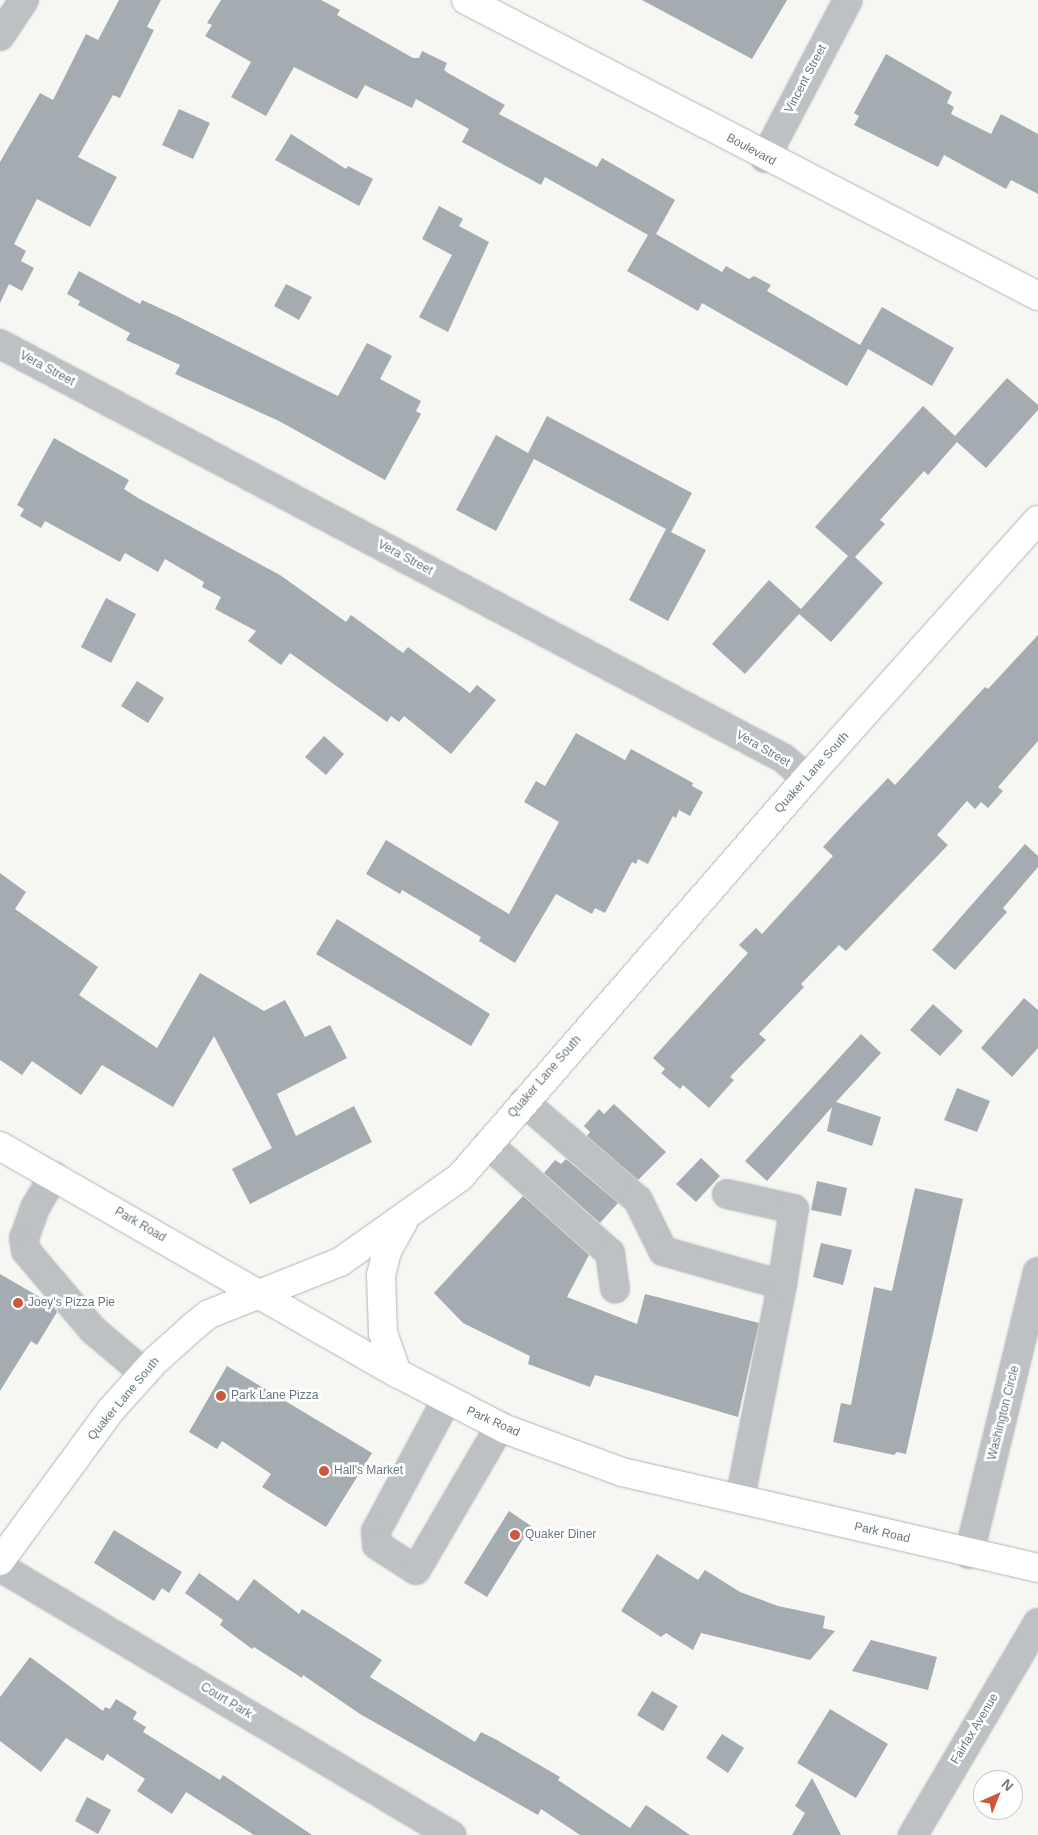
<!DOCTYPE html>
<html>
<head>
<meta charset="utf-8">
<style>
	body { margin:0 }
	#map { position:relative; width:1038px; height:1835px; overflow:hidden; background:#f6f6f3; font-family:Helvetica,sans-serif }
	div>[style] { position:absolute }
	.building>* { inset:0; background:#a5acb1 }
	.roads { filter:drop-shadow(0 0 1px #b1b5b8) drop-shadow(0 0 1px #b1b5b8) }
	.minor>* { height:28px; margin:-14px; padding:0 14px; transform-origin:14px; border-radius:14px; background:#bdc1c4 }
	.major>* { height:28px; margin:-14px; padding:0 14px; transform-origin:14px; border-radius:14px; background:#fff }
	.dots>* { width:14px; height:14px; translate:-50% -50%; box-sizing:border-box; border:2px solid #fff; border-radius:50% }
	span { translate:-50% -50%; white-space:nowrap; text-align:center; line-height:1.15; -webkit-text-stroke:5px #fff; paint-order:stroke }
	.street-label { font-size:12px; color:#687780 }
	.poi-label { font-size:12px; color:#687780 }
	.left { translate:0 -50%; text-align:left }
	.north { position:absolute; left:973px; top:1770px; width:50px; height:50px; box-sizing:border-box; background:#fff; border:1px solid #c3c9cc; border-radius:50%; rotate:44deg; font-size:14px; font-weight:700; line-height:20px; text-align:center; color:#687780 }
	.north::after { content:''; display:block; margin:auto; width:18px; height:22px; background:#ce583b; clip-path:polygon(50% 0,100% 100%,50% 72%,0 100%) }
</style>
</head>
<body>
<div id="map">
	<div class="building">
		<div style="clip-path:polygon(119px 0,161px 0,147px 27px,154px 30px,120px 98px,113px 95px,78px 157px,117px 177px,90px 227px,37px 199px,14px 244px,26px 251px,21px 261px,34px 268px,22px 291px,9px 284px,0 303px,0 162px,40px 93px,53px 100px,86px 34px,98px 40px)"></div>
		<div style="clip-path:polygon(221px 0,321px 0,340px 10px,337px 15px,413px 58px,419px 58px,422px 51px,447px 63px,444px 70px,448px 73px,505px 105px,499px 114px,597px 167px,602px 158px,675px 200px,656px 234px,722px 272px,726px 266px,749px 279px,754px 276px,771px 285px,767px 291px,860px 345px,882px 307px,954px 348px,932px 386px,868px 349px,847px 386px,702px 303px,698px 311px,627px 271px,648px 235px,545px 177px,541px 185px,462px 142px,469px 129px,416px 99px,412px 108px,365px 85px,357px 99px,294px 67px,266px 116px,231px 97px,251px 62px,205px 36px,212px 25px,207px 23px)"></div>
		<div style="clip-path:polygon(642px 0,787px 0,752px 59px)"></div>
		<div style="clip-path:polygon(886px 54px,952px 92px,947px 103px,954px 107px,951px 114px,991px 134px,1001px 114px,1038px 134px,1038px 194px,1011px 180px,1006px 189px,944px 155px,938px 167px,854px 125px,859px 116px,854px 113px)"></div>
		<div style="clip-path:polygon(179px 109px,210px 123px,193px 159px,162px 145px)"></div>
		<div style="clip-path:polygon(291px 134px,346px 169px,348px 166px,373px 179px,359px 206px,275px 160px)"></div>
		<div style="clip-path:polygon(439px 206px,463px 219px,459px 226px,489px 242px,448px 332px,419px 317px,452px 255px,422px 239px)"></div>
		<div style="clip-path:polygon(79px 271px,140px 304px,142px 300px,177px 316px,338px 396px,367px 343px,392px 356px,380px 379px,421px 401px,416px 411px,421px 414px,385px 480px,279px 421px,175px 374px,180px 365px,126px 340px,130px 333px,78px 305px,80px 301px,67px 294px)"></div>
		<div style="clip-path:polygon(286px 284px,312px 297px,299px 320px,274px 306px)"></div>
		<div style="clip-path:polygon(1007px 378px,1038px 405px,1038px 410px,986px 468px,957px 442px,928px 475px,924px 471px,880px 520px,885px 524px,855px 557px,883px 583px,831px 642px,799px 614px,745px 674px,712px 644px,769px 580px,801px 609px,848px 556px,815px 527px,923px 406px,955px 436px)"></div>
		<div style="clip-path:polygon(547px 416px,692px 493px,671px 532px,706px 550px,668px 621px,629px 600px,666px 529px,534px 459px,496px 531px,456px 510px,496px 435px,528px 453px)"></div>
		<div style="clip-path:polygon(54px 438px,129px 480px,124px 489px,138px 498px,280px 575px,346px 622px,351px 615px,403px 653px,408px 647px,470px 693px,477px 685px,496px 700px,451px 754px,404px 716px,399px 722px,391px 716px,387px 722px,290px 653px,281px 665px,248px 641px,256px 631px,215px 609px,221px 597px,202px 587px,204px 582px,165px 559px,158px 572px,125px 553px,120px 562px,45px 521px,41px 528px,20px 516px,24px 509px,17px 505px)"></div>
		<div style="clip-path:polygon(106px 598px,136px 614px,111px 663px,81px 647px)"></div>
		<div style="clip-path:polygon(1038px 635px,1038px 741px,998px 787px,1003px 791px,988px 808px,981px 802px,975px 809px,967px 801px,937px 835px,948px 845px,846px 951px,839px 945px,801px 984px,804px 987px,759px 1034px,766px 1040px,730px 1077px,734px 1080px,709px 1108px,683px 1085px,680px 1089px,661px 1073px,665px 1069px,653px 1058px,748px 953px,739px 945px,756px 928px,762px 934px,833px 856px,823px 847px,844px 824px,888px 778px,895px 785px,985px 687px,988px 689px)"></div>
		<div style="clip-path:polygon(137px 681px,164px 698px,148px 723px,121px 706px)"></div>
		<div style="clip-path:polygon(576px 733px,625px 760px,631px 749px,693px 783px,692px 786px,703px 792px,690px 816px,679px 810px,676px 818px,673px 816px,648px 864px,638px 859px,636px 864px,632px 862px,605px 913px,595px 908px,592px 914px,556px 894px,515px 963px,479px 941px,481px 937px,402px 890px,400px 894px,366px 874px,386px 840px,509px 914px,559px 822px,524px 802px,536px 781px,545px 786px)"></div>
		<div style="clip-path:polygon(324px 736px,344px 754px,326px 775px,305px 757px)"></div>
		<div style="clip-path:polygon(1025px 844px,1038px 856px,1038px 867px,1003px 908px,1007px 912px,955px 970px,932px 950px)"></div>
		<div style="clip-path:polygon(0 873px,26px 892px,15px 909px,98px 967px,79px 995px,157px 1048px,200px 973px,264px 1011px,285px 1000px,305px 1037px,330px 1025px,347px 1058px,277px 1094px,296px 1136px,354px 1106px,372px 1142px,250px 1204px,232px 1169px,272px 1148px,214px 1036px,173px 1107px,102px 1065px,81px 1095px,32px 1061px,22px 1075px,0 1060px)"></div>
		<div style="clip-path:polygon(337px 919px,490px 1014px,471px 1046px,316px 954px)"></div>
		<div style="clip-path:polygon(1024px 998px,1038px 1010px,1038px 1048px,1012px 1077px,981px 1048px)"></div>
		<div style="clip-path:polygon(933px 1004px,963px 1031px,940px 1056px,910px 1030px)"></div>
		<div style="clip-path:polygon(861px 1034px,881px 1053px,836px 1102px,881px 1117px,872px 1146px,827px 1131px,832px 1107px,767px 1181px,745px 1161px)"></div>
		<div style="clip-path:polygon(957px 1088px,990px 1101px,977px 1132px,944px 1120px)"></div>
		<div style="clip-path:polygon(614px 1104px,666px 1152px,638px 1180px,587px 1136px,590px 1132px,584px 1126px,599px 1109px,604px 1114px)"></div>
		<div style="clip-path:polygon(701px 1158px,720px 1176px,696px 1202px,676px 1184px)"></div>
		<div style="clip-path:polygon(566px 1159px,618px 1203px,600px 1223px,544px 1173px,555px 1160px,561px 1164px)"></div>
		<div style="clip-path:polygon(817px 1181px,847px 1188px,841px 1216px,811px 1210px)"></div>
		<div style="clip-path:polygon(915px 1188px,963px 1199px,906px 1454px,897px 1452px,894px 1455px,833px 1442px,841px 1403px,851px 1405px,874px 1287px,892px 1291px)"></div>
		<div style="clip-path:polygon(523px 1196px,589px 1255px,567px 1297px,637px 1324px,645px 1294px,759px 1323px,738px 1417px,595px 1375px,590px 1387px,528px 1364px,530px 1356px,463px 1323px,434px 1293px)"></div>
		<div style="clip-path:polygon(821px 1243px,852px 1250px,843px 1285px,813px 1277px)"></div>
		<div style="clip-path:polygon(0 1274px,50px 1303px,57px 1312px,37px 1345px,31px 1341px,0 1391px)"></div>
		<div style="clip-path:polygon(227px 1366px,372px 1453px,326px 1527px,262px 1487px,271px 1474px,222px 1441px,217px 1449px,189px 1432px)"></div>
		<div style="clip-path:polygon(509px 1511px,531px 1526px,487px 1597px,464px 1583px)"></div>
		<div style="clip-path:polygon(114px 1530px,182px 1572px,169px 1593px,162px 1588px,154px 1601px,94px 1563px)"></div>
		<div style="clip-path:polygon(657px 1554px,698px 1580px,705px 1570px,740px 1592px,778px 1606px,825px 1616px,823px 1628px,835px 1631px,810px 1660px,701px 1633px,693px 1650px,666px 1633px,661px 1637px,621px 1611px)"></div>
		<div style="clip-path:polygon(199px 1573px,238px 1601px,254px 1579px,299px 1614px,302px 1609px,382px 1660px,370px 1677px,475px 1742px,481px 1732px,497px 1740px,560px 1777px,558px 1780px,630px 1828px,646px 1805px,690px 1835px,580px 1835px,541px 1809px,538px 1815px,360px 1714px,303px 1675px,302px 1678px,254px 1647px,252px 1649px,220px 1625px,223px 1620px,185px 1593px)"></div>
		<div style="clip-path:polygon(871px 1640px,937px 1657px,928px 1690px,852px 1671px)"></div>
		<div style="clip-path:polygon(30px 1657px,103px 1711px,105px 1707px,110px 1709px,116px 1699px,137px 1712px,133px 1719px,146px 1727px,143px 1732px,220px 1780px,223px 1775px,312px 1835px,254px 1835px,186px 1792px,172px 1814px,137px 1791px,145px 1779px,107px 1754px,103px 1761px,66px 1738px,41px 1772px,0 1741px,0 1697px)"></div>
		<div style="clip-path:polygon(652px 1691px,678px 1706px,663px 1731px,637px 1715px)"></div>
		<div style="clip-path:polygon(830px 1709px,888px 1744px,856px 1798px,797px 1763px)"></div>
		<div style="clip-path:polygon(722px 1734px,744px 1748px,728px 1773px,706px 1758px)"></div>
		<div style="clip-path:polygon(812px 1778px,819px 1791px,841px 1835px,792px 1835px,805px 1813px,795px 1806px)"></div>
		<div style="clip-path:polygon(87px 1797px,111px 1810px,98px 1834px,75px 1821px)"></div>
	</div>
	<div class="roads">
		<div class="minor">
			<div style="left:0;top:36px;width:43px;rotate:-56.3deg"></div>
			<div style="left:765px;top:158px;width:178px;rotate:-62.3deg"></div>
			<div style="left:0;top:344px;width:886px;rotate:27.87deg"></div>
			<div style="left:783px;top:758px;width:31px;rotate:40deg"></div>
			<div style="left:524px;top:1102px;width:150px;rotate:40.7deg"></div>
			<div style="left:638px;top:1200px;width:57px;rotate:63.9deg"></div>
			<div style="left:663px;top:1251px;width:124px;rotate:15.9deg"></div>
			<div style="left:782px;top:1285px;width:218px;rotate:101.1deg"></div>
			<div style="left:488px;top:1144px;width:164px;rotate:41.8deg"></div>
			<div style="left:610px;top:1253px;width:36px;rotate:82deg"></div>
			<div style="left:54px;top:1176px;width:37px;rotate:121deg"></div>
			<div style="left:35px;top:1208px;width:32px;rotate:110deg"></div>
			<div style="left:24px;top:1238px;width:13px;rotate:81deg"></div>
			<div style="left:26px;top:1251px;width:104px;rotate:49.7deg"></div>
			<div style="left:93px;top:1330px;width:67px;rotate:40.1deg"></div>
			<div style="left:727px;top:1194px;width:69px;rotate:12.6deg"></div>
			<div style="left:794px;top:1209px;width:77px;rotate:99deg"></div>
			<div style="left:446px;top:1401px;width:148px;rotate:118.3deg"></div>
			<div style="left:376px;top:1531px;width:14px;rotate:86deg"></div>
			<div style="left:377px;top:1545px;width:46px;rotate:32.7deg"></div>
			<div style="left:416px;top:1570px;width:167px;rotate:-59.7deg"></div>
			<div style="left:969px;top:1554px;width:290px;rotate:-76.3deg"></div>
			<div style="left:0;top:1567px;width:525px;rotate:30.72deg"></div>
			<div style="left:913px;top:1835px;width:246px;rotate:-59.5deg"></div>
		</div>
		<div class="major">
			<div style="left:466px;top:0;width:644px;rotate:27.36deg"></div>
			<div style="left:0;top:1146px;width:457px;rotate:29.8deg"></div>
			<div style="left:397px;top:1373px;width:122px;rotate:27.4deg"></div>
			<div style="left:505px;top:1429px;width:125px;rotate:20.2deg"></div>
			<div style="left:622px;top:1472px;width:427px;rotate:13deg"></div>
			<div style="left:397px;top:1373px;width:42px;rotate:-109.3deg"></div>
			<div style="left:383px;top:1333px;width:58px;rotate:-92deg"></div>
			<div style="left:381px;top:1275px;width:25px;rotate:-76deg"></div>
			<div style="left:387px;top:1251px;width:33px;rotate:-61deg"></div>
			<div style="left:0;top:1561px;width:186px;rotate:-53.7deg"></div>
			<div style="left:110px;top:1411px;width:69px;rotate:-48deg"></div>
			<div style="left:156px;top:1360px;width:51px;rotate:-41.8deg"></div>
			<div style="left:194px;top:1326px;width:19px;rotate:-39deg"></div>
			<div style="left:209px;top:1314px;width:141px;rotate:-21.7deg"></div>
			<div style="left:340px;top:1262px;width:147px;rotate:-35.3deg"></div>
			<div style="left:460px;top:1177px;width:529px;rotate:-48.99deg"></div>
			<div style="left:807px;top:778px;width:346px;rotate:-48.2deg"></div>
		</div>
	</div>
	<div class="dots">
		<div style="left:18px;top:1303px;background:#ce583b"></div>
		<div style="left:221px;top:1396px;background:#ce583b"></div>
		<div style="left:324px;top:1471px;background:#ce583b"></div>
		<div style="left:515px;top:1535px;background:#ce583b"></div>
	</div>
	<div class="street-label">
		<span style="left:806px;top:79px;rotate:-62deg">Vincent Street</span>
		<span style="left:751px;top:150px;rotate:28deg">Boulevard</span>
		<span style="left:47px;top:369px;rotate:28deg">Vera Street</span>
		<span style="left:405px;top:558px;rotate:28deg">Vera Street</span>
		<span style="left:763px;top:749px;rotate:30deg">Vera Street</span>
		<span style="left:812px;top:773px;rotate:-48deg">Quaker Lane South</span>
		<span style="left:545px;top:1077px;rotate:-49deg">Quaker Lane South</span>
		<span style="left:140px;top:1225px;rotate:30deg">Park Road</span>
		<span style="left:124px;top:1399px;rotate:-50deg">Quaker Lane South</span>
		<span style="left:1004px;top:1413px;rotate:-76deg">Washington Circle</span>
		<span style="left:493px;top:1422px;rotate:24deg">Park Road</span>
		<span style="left:882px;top:1533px;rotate:13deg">Park Road</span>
		<span style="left:226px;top:1701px;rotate:31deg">Court Park</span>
		<span style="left:975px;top:1729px;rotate:-59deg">Fairfax Avenue</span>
	</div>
	<div class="poi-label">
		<span class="left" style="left:28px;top:1303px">Joey's Pizza Pie</span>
		<span class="left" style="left:231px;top:1396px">Park Lane Pizza</span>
		<span class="left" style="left:334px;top:1471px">Hall's Market</span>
		<span class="left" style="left:525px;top:1535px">Quaker Diner</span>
	</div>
	<div class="north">N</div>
</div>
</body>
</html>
